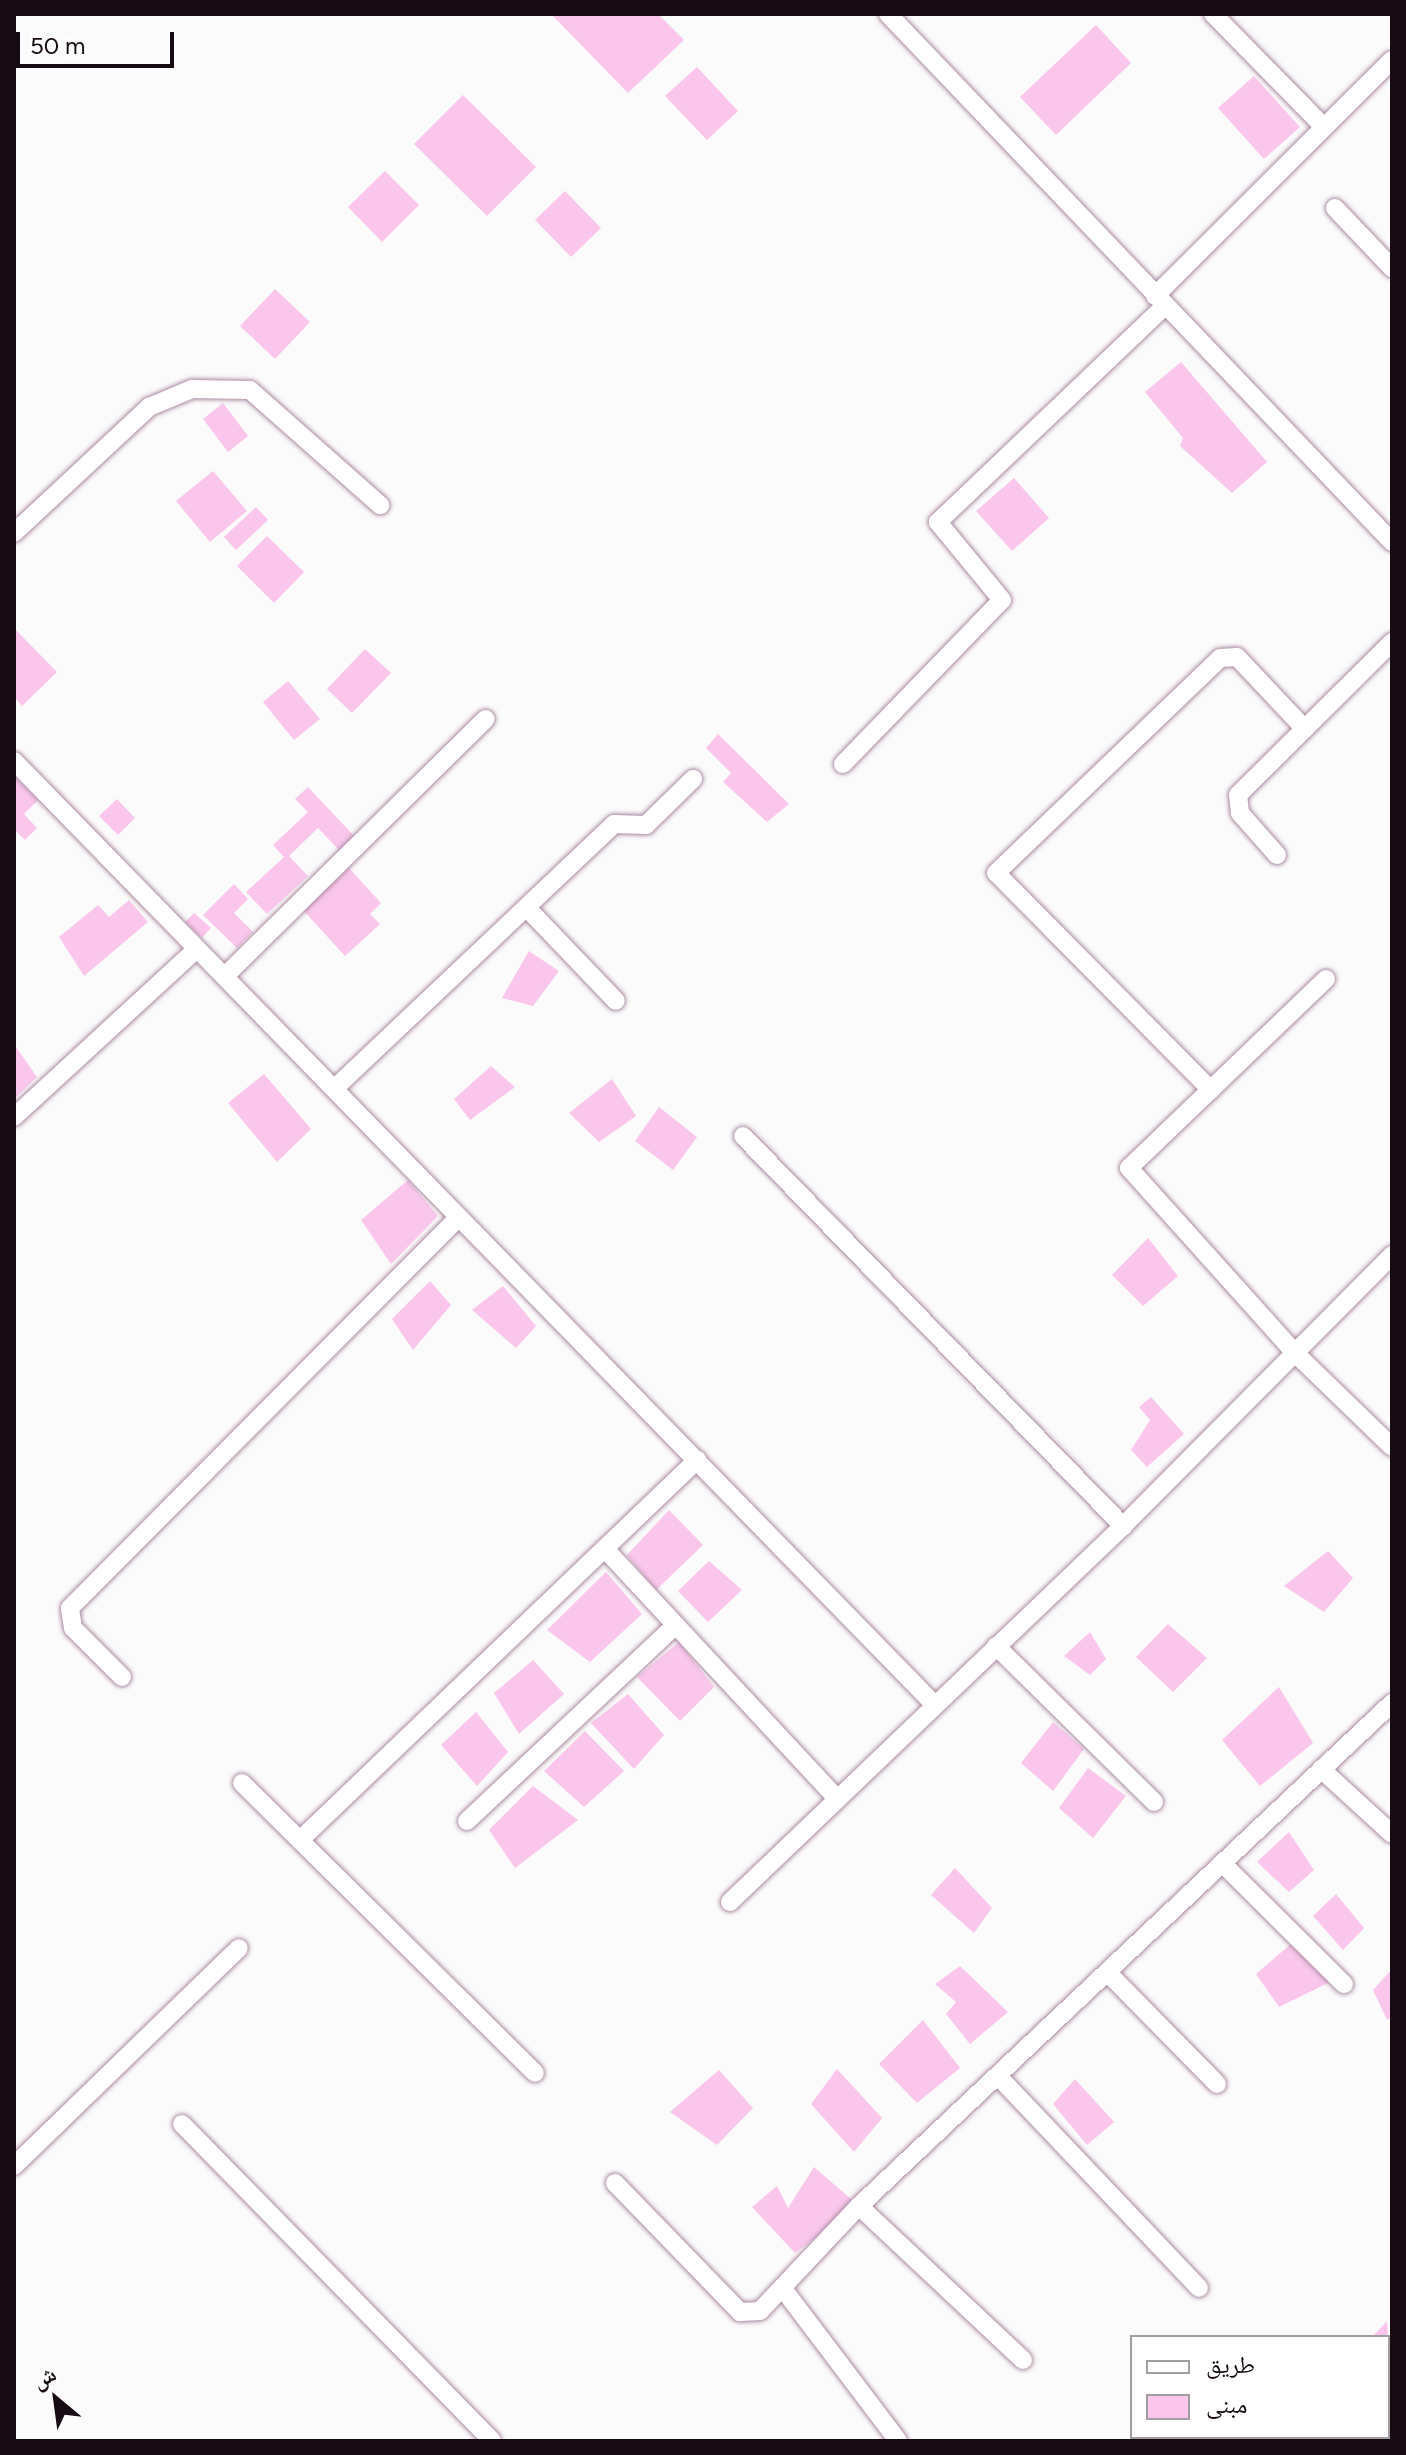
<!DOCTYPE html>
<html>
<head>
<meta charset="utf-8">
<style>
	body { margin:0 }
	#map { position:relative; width:1406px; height:2455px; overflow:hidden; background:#fbfbfb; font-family:Figtree,"Noto Naskh Arabic",sans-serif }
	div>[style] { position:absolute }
	.building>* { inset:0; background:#fac6ec }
	.roads { filter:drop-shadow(0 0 2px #ab8ba2) drop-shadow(0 0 2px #ab8ba2) }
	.street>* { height:18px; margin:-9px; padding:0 9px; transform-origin:9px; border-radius:9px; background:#fff }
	span { translate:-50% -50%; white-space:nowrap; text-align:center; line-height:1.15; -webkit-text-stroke:6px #fff; paint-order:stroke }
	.frame { position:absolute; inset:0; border:16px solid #160b13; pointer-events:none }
	.legend { position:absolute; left:1130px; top:2335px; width:260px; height:104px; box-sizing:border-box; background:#fff; border:2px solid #a29da1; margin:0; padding:10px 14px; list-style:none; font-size:24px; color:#160b13 }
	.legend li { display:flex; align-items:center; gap:16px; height:40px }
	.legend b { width:40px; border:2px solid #a29da1 }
	.north { position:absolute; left:16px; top:2359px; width:80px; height:80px; -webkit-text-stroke:6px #fff; paint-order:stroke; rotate:331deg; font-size:22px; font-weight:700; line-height:32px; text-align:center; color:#160b13 }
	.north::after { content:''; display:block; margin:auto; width:28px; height:36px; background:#160b13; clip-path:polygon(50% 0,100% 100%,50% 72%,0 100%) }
	.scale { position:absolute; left:16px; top:32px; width:158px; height:36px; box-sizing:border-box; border:4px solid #160b13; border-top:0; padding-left:10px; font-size:24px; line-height:28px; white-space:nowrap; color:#160b13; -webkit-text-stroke:6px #fff; paint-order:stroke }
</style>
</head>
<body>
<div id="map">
	<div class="building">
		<div style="clip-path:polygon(551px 14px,658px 14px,684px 40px,628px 93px)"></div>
		<div style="clip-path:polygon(1096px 25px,1131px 63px,1056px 135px,1020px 97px)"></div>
		<div style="clip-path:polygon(697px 67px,738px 111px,707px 140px,665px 96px)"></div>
		<div style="clip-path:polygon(1254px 76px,1300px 127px,1264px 159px,1218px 108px)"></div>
		<div style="clip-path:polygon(463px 95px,536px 167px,487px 216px,414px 144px)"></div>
		<div style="clip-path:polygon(385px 171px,419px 205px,382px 242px,348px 207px)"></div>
		<div style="clip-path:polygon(565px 191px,601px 228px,571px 257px,535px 220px)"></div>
		<div style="clip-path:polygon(275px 289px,310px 322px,275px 359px,240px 326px)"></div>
		<div style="clip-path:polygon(1181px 362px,1267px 462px,1232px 493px,1180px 446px,1183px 438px,1145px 392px)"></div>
		<div style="clip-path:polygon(223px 403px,248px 436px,228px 452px,203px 419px)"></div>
		<div style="clip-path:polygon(213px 471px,247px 511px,210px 542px,176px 501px)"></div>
		<div style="clip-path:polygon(1014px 478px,1049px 518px,1012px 551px,976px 511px)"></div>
		<div style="clip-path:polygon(256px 507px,268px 520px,236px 550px,224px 537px)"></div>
		<div style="clip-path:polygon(267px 536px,304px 572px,274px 603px,237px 566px)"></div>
		<div style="clip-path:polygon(14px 628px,57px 672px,22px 706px,14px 697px)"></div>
		<div style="clip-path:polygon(365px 649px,391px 673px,352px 713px,327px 689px)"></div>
		<div style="clip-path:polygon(288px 681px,320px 719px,294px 740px,263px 702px)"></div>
		<div style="clip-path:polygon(718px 734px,789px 804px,767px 822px,723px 782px,731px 773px,706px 748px)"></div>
		<div style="clip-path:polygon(14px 776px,38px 800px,24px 814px,37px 828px,25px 840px,14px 829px)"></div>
		<div style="clip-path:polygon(308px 787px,356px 838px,341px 852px,318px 828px,289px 856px,308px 876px,267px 914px,246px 892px,284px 857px,273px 845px,308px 812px,295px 799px)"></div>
		<div style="clip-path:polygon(117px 799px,135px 818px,118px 835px,99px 816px)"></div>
		<div style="clip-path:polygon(349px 868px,381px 903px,370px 914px,380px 924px,345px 956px,303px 910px)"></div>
		<div style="clip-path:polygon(234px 884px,248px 899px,234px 913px,253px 932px,237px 948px,203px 915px)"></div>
		<div style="clip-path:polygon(129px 900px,148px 922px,84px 976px,59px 937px,98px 905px,109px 917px)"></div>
		<div style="clip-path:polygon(194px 913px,211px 928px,202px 938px,185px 922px)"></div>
		<div style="clip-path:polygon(529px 951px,559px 971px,533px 1006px,502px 998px)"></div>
		<div style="clip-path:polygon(14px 1044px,37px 1077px,14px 1099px)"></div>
		<div style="clip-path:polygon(491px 1066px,515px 1087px,470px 1120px,454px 1099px)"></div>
		<div style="clip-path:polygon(264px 1074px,311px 1129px,277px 1162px,228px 1103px)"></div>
		<div style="clip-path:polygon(612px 1079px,636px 1116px,599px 1142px,569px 1113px)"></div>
		<div style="clip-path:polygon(659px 1107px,697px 1137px,673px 1170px,635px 1141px)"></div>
		<div style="clip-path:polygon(408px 1180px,438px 1216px,391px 1264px,361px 1220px)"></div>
		<div style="clip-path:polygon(1148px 1238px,1178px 1276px,1143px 1306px,1112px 1275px)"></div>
		<div style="clip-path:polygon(430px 1281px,451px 1305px,413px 1350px,392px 1319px)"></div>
		<div style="clip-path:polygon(503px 1286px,536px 1326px,516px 1348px,472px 1310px)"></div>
		<div style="clip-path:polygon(1151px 1397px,1184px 1434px,1147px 1467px,1131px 1450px,1150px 1420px,1139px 1407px)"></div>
		<div style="clip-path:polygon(669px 1510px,703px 1545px,656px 1590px,627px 1555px)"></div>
		<div style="clip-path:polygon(1328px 1551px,1353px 1578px,1324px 1612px,1284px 1586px)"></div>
		<div style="clip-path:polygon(709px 1561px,742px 1590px,708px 1622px,678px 1591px)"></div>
		<div style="clip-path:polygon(606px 1572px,642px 1614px,590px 1662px,547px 1630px)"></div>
		<div style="clip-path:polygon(1168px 1624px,1207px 1658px,1173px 1692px,1136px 1657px)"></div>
		<div style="clip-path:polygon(1090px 1632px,1106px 1659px,1090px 1675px,1064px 1656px)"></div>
		<div style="clip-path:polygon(679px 1642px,714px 1687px,680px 1721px,637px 1677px)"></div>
		<div style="clip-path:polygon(533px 1660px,564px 1694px,519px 1734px,494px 1693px)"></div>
		<div style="clip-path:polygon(1279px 1687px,1313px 1743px,1260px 1786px,1222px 1740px)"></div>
		<div style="clip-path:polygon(628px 1694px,664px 1735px,634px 1769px,591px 1723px)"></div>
		<div style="clip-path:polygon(476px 1712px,508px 1752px,477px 1786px,441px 1745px)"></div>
		<div style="clip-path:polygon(1053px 1722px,1084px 1749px,1053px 1791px,1021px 1763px)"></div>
		<div style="clip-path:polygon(585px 1731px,624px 1771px,584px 1807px,544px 1771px)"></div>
		<div style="clip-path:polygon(1088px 1768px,1126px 1796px,1093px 1838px,1059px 1808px)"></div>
		<div style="clip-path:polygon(533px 1786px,578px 1820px,515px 1868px,489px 1830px)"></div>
		<div style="clip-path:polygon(1289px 1832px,1314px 1870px,1289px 1892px,1257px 1862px)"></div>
		<div style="clip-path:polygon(955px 1868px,992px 1908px,974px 1933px,931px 1895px)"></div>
		<div style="clip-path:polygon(1336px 1894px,1364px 1928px,1343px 1950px,1313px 1916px)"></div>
		<div style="clip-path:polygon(1292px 1943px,1330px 1982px,1279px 2007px,1256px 1974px)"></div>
		<div style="clip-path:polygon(960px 1966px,1008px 2012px,970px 2044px,946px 2014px,956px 2002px,935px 1984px)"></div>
		<div style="clip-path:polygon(1392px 1969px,1392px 2017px,1387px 2020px,1373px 1990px)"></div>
		<div style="clip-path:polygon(923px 2020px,960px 2068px,917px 2103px,879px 2064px)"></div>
		<div style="clip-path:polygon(837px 2069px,882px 2118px,854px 2152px,811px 2104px)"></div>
		<div style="clip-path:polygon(719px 2070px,753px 2108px,717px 2145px,670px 2112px)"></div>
		<div style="clip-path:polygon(1075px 2079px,1114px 2122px,1087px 2145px,1053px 2104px)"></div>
		<div style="clip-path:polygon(814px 2167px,859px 2206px,795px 2253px,752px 2207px,777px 2186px,788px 2208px)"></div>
		<div style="clip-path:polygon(1387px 2321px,1388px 2337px,1372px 2337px)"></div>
		<div style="clip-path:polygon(1388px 2338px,1392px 2342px,1392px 2388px,1388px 2384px)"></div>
		<div style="clip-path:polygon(1275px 2437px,1311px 2437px,1315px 2441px,1270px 2441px)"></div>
	</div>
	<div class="roads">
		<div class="street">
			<div style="left:888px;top:14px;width:730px;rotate:46.33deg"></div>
			<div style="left:1213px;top:14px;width:158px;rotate:45.5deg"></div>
			<div style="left:1335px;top:208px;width:83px;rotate:46.5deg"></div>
			<div style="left:1155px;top:296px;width:334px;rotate:-44.9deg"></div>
			<div style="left:14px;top:533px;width:185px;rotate:-43deg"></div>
			<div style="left:149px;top:407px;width:47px;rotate:-22.7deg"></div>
			<div style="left:192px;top:389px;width:58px;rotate:1deg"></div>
			<div style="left:250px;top:390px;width:174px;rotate:41.5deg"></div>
			<div style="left:14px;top:761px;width:1317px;rotate:45.71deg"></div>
			<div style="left:843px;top:764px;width:228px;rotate:-45.9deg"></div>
			<div style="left:1002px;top:600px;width:101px;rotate:-129.4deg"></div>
			<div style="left:938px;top:522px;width:311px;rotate:-43.6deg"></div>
			<div style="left:1277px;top:855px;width:56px;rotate:-131.4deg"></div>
			<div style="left:1240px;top:813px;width:18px;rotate:-96deg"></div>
			<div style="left:1238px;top:795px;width:217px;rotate:-44.8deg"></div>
			<div style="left:528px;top:909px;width:127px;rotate:46.3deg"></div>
			<div style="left:225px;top:976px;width:366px;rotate:-44.6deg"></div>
			<div style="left:1326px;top:979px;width:273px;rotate:136.2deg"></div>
			<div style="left:1129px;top:1168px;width:247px;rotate:48.1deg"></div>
			<div style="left:1294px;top:1352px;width:136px;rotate:44.1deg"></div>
			<div style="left:335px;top:1088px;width:384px;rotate:-43.4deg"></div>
			<div style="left:614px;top:824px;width:32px;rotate:2deg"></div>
			<div style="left:646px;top:825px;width:66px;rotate:-44.4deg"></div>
			<div style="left:1211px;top:1090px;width:305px;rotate:-134.7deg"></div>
			<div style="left:996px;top:873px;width:310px;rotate:-43.8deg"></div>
			<div style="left:1220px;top:658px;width:17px;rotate:-3deg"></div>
			<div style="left:1237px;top:657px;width:98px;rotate:46.7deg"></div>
			<div style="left:14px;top:1117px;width:248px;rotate:-42.6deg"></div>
			<div style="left:743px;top:1136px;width:545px;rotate:45.74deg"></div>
			<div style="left:606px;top:1550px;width:340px;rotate:47.1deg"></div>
			<div style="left:996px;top:1646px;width:222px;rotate:44.6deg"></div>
			<div style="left:122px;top:1677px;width:69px;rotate:-135deg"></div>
			<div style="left:73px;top:1628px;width:20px;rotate:-99deg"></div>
			<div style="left:70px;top:1608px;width:550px;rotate:-45.15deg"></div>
			<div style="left:1321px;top:1769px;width:96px;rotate:42.5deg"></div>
			<div style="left:242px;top:1783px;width:412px;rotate:44.7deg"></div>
			<div style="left:467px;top:1821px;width:285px;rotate:-43.2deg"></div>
			<div style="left:300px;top:1840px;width:550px;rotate:-43.75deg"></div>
			<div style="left:1222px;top:1863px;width:172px;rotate:44.8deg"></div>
			<div style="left:730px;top:1902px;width:544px;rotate:-43.73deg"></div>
			<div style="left:1123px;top:1526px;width:382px;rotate:-45.2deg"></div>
			<div style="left:1107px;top:1972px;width:157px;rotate:45.5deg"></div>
			<div style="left:998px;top:2076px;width:292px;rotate:46.5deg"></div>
			<div style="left:182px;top:2124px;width:443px;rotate:45.6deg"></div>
			<div style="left:14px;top:2166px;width:313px;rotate:-44.1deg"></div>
			<div style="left:615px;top:2183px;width:180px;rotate:45.9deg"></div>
			<div style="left:740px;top:2312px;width:20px;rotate:-3deg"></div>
			<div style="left:760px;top:2311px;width:144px;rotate:-46.7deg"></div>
			<div style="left:859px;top:2206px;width:733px;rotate:-43.34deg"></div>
			<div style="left:859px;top:2206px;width:225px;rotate:43.2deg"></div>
			<div style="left:784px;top:2290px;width:189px;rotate:52.9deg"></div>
			<div style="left:1200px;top:2437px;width:6px;rotate:45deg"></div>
		</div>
	</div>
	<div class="frame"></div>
	<ul class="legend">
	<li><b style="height:10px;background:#fff"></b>طريق</li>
	<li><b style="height:22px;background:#fac6ec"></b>مبنى</li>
	</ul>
	<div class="north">ش</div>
	<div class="scale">50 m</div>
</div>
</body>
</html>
